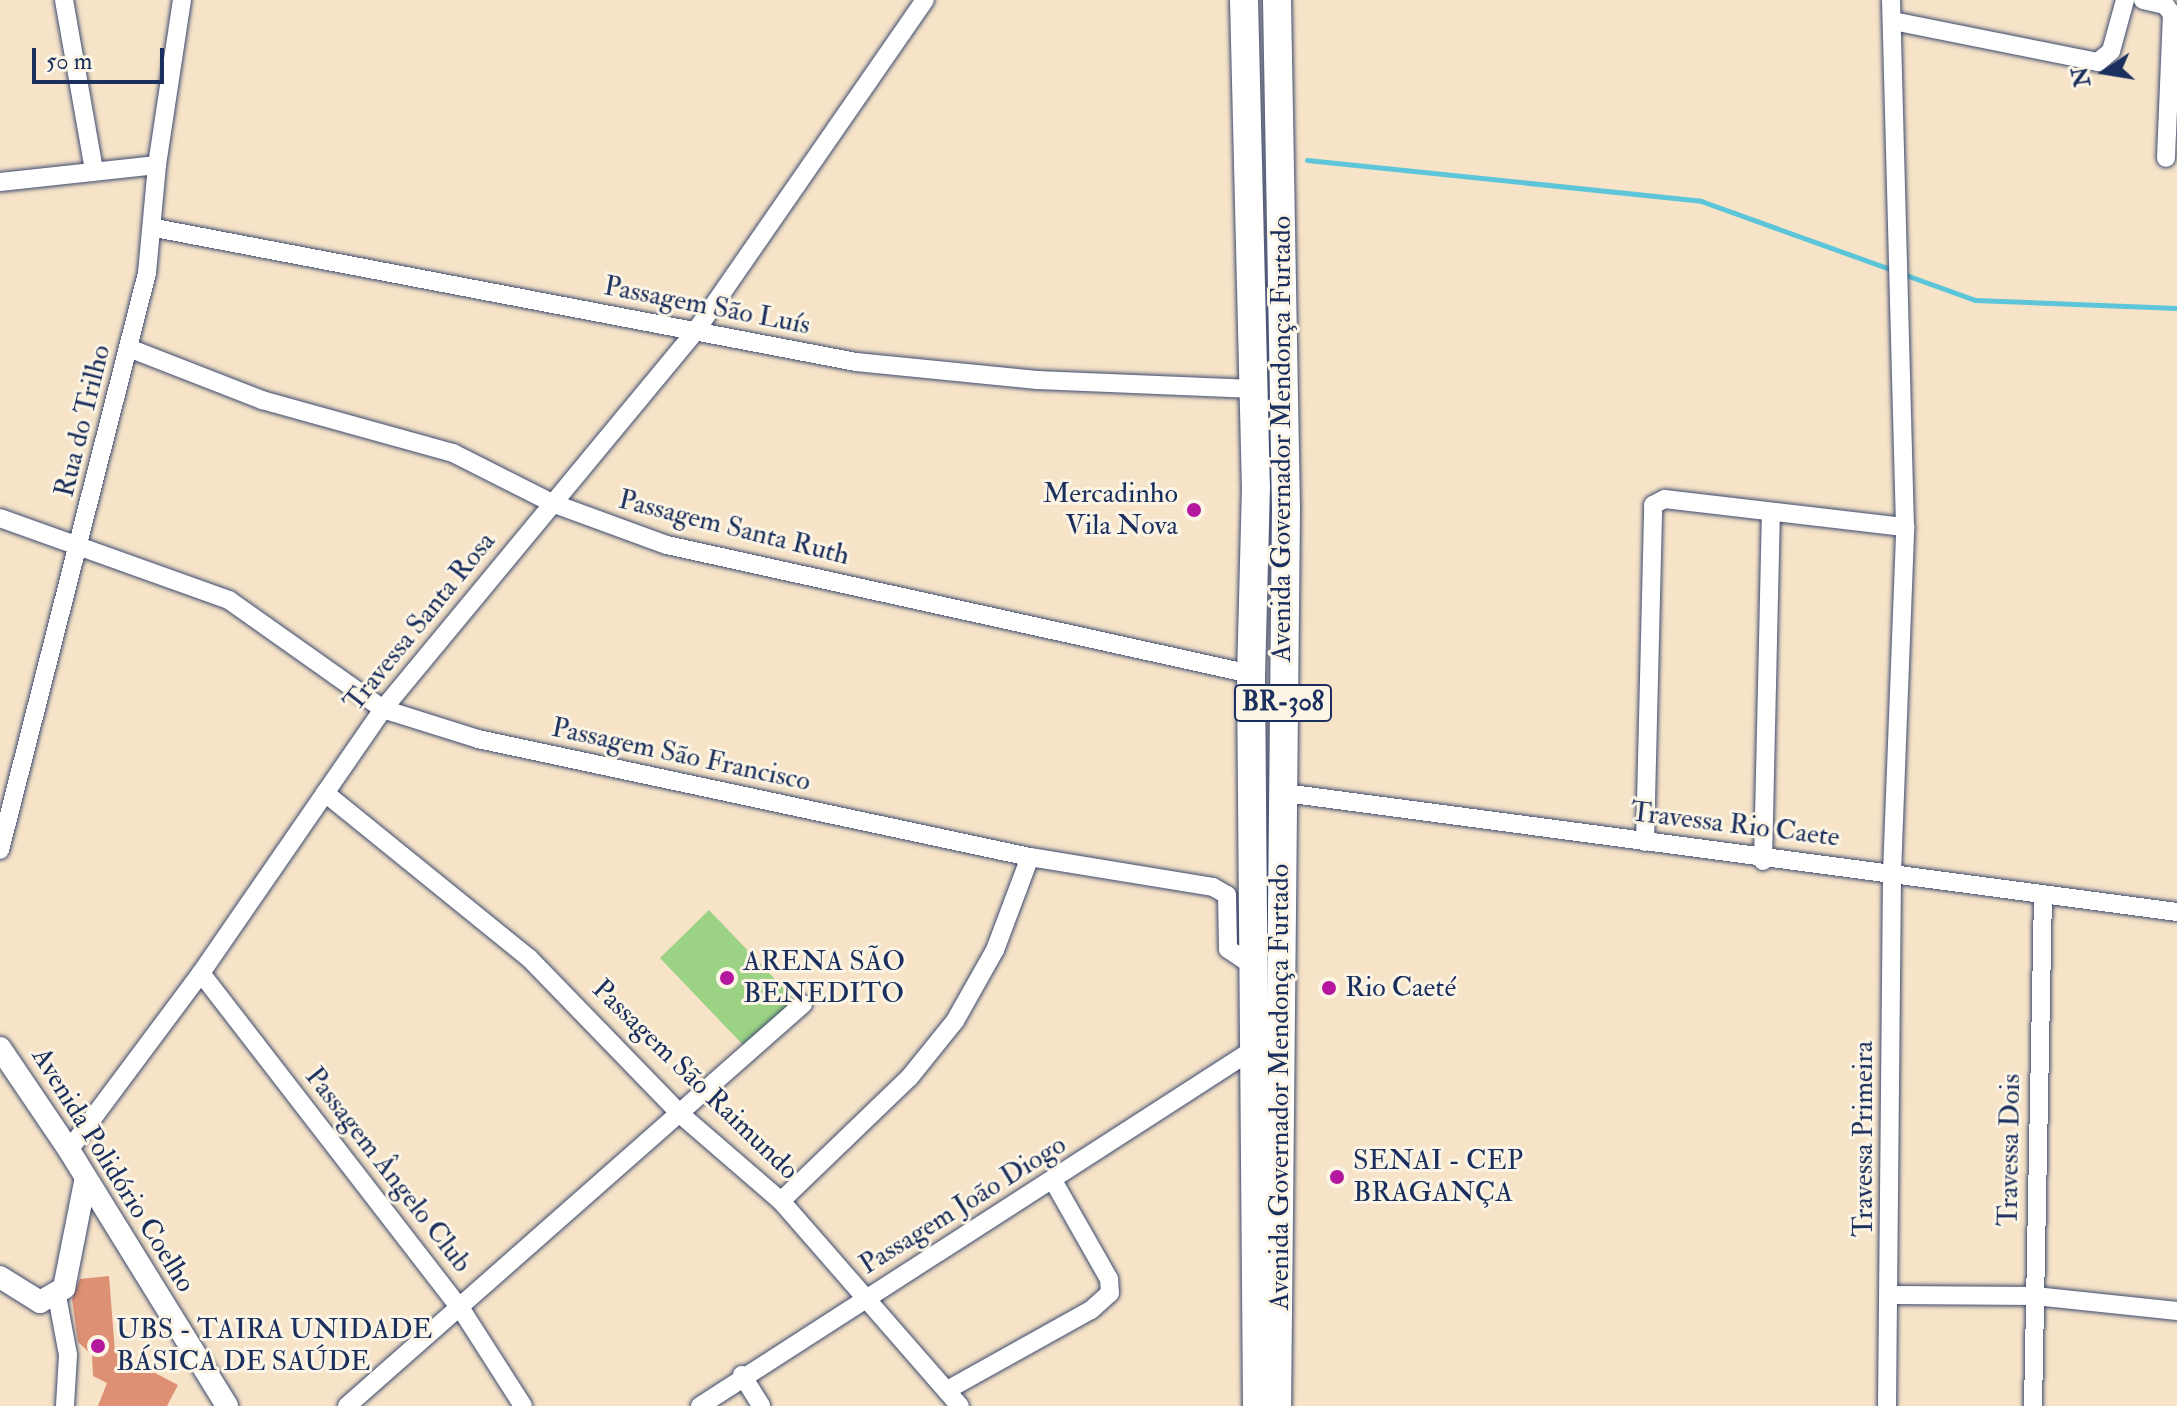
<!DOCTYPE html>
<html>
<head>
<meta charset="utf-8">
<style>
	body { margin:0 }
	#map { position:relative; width:2177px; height:1406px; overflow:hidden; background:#f6e3c8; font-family:"IM FELL Double Pica",serif }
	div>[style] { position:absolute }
	.green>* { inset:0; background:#9bd284 }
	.stream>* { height:5px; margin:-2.5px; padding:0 2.5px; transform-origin:2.5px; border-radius:2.5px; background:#5dc5d9 }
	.building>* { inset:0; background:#de9074 }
	.roads { filter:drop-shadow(0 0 2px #3c4a6e) drop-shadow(0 0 2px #3c4a6e) }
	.minor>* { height:18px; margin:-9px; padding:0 9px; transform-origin:9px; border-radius:9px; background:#fff }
	.tertiary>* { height:22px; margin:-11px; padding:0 11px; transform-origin:11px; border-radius:11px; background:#fff }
	.primary>* { height:28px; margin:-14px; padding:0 14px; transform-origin:14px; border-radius:14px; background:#fff }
	.dots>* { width:22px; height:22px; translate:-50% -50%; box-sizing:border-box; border:4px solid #fcf5e5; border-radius:50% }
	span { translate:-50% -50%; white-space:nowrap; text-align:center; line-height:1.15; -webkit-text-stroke:6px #fcf5e5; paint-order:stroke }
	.shield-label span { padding:2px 6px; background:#fcf5e5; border:2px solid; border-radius:6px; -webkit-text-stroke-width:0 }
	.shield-label { font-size:26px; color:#1b2f5e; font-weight:700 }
	.street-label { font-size:28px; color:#1b2f5e }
	.poi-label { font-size:28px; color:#1b2f5e }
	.right { translate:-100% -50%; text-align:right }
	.left { translate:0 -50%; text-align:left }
	.north { position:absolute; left:2065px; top:32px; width:80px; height:80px; -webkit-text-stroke:6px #fcf5e5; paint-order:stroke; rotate:258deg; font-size:22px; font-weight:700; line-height:32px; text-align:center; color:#1b2f5e }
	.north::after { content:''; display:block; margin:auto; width:28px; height:36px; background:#1b2f5e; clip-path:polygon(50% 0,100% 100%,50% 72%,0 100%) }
	.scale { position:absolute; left:32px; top:48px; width:132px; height:36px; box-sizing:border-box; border:4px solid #1b2f5e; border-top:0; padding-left:10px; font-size:24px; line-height:28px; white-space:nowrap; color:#1b2f5e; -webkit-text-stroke:6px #fcf5e5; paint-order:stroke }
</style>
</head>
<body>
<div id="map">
	<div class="green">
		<div style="clip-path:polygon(709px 910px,794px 999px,745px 1047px,660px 958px)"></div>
	</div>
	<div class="stream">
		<div style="left:1307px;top:160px;width:396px;rotate:5.9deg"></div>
		<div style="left:1701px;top:201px;width:204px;rotate:19.8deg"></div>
		<div style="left:1903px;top:274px;width:77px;rotate:19.9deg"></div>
		<div style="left:1975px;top:300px;width:202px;rotate:2.3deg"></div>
	</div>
	<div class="building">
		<div style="clip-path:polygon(109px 1276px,115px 1352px,178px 1385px,167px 1406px,98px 1406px,107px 1383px,93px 1376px,92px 1355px,78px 1342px,72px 1299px,80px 1279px)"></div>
	</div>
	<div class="roads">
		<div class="minor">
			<div style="left:64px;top:0;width:174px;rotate:80deg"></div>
			<div style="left:2143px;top:0;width:23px;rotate:13deg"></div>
			<div style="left:2165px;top:5px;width:11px;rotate:52deg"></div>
			<div style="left:2172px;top:14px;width:144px;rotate:92.4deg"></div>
			<div style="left:1893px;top:21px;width:209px;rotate:11.3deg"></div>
			<div style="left:2098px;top:62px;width:17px;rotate:-40deg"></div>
			<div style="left:2111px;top:51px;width:53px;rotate:-74.6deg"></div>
			<div style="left:0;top:182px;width:158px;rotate:-6.2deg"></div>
			<div style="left:155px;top:228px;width:714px;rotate:10.82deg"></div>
			<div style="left:856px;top:362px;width:182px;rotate:5.7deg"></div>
			<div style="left:1037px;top:380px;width:217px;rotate:2.4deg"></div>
			<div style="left:131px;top:349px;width:141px;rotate:21.3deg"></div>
			<div style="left:262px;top:400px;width:198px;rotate:15.5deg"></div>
			<div style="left:453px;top:453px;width:111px;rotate:26.8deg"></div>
			<div style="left:552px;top:503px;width:122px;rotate:20.1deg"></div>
			<div style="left:667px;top:545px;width:598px;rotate:12.46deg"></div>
			<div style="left:0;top:518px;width:243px;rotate:19.7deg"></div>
			<div style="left:229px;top:600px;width:189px;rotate:35.3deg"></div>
			<div style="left:383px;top:709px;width:100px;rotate:17.5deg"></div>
			<div style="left:478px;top:739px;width:564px;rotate:12.07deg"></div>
			<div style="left:1030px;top:857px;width:185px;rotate:9.3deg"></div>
			<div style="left:1213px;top:887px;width:16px;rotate:30deg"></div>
			<div style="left:1227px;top:895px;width:54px;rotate:88.9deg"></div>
			<div style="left:1228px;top:949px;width:30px;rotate:34deg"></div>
			<div style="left:325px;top:793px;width:262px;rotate:39deg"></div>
			<div style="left:529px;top:958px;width:216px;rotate:45.9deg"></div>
			<div style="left:679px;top:1113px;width:135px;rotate:40.8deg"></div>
			<div style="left:781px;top:1201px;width:272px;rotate:48.9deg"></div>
			<div style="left:1285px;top:793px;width:900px;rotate:7.6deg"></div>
			<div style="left:1645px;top:842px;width:337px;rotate:-88.6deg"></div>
			<div style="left:1653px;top:505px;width:13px;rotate:-27deg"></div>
			<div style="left:1665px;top:499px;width:242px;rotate:6.7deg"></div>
			<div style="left:0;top:850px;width:595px;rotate:-75.71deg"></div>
			<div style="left:147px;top:273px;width:108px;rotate:-84.7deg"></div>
			<div style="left:157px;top:165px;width:167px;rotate:-81.4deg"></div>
			<div style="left:1763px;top:861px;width:347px;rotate:-88.7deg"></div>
			<div style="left:201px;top:973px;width:425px;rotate:52.3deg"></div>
			<div style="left:461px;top:1309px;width:115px;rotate:57.4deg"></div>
			<div style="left:69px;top:1150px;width:221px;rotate:-53.3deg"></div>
			<div style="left:201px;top:973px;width:321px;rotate:-55.4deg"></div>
			<div style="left:383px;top:709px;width:489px;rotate:-50.4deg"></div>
			<div style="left:695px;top:332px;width:404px;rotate:-55.3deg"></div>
			<div style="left:781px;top:1201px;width:178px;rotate:-43.9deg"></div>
			<div style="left:909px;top:1078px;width:73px;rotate:-51.1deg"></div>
			<div style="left:955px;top:1021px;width:81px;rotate:-60.6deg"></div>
			<div style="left:995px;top:950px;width:99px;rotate:-69.4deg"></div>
			<div style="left:1892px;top:1295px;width:143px;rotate:0.4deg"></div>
			<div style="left:2035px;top:1296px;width:143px;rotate:6deg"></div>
			<div style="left:57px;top:1296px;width:60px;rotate:79.4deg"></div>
			<div style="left:68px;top:1355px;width:51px;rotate:93.4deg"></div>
			<div style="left:742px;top:1375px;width:36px;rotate:58deg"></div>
			<div style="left:949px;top:1389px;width:162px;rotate:-29.1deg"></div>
			<div style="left:1091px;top:1310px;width:25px;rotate:-42deg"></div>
			<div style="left:1110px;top:1293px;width:14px;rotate:-94deg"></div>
			<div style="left:1109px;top:1279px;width:112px;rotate:-119.6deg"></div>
			<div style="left:347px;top:1406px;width:608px;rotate:-41.4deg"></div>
			<div style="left:700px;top:1406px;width:659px;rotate:-32.8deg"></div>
			<div style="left:1887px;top:1406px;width:533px;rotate:-89.46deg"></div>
			<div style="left:1892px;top:873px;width:346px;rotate:-87.8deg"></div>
			<div style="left:1905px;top:527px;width:527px;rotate:-91.52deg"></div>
			<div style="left:2033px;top:1406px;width:511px;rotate:-88.88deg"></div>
		</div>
		<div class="tertiary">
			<div style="left:0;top:1048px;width:123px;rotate:55.9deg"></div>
			<div style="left:69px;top:1150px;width:301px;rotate:58.3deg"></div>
			<div style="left:0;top:1277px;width:47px;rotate:32deg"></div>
			<div style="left:40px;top:1302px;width:28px;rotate:-30deg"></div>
			<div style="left:64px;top:1288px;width:108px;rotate:-78.8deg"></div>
		</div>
		<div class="primary">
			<div style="left:1244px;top:0;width:486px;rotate:88.6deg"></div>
			<div style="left:1256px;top:486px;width:188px;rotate:91.5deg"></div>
			<div style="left:1251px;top:674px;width:732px;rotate:89.53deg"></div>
			<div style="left:1277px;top:0;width:508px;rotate:88.99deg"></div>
			<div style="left:1286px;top:508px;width:898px;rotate:90.57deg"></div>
		</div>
	</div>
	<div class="dots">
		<div style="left:1194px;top:510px;background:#b5179e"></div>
		<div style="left:727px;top:978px;background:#b5179e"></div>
		<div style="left:1329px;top:988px;background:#b5179e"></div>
		<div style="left:1337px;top:1177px;background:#b5179e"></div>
		<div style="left:98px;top:1346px;background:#b5179e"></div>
	</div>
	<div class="shield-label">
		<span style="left:1283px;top:703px">BR-308</span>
	</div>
	<div class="street-label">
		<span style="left:707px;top:306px;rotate:11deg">Passagem São Luís</span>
		<span style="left:83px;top:421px;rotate:-76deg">Rua do Trilho</span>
		<span style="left:1282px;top:439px;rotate:-90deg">Avenida Governador Mendonça Furtado</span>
		<span style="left:734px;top:528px;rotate:14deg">Passagem Santa Ruth</span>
		<span style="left:420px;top:622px;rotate:-51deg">Travessa Santa Rosa</span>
		<span style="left:681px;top:755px;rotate:12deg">Passagem São Francisco</span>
		<span style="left:1735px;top:825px;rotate:7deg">Travessa Rio Caete</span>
		<span style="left:695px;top:1080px;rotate:44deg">Passagem São Raimundo</span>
		<span style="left:1280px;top:1087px;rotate:-90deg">Avenida Governador Mendonça Furtado</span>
		<span style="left:1864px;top:1139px;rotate:-90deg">Travessa Primeira</span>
		<span style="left:2010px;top:1150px;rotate:-89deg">Travessa Dois</span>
		<span style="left:113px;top:1170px;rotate:58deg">Avenida Polidório Coelho</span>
		<span style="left:388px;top:1170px;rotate:52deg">Passagem Ângelo Club</span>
		<span style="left:963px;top:1205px;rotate:-32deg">Passagem João Diogo</span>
	</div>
	<div class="poi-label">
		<span class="right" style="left:1178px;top:510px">Mercadinho<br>Vila Nova</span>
		<span class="left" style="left:743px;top:978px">ARENA SÃO<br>BENEDITO</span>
		<span class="left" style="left:1345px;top:988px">Rio Caeté</span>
		<span class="left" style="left:1353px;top:1177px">SENAI - CEP<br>BRAGANÇA</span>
		<span class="left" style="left:116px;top:1346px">UBS - TAIRA UNIDADE<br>BÁSICA DE SAÚDE</span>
	</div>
	<div class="north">N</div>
	<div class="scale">50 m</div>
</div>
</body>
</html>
